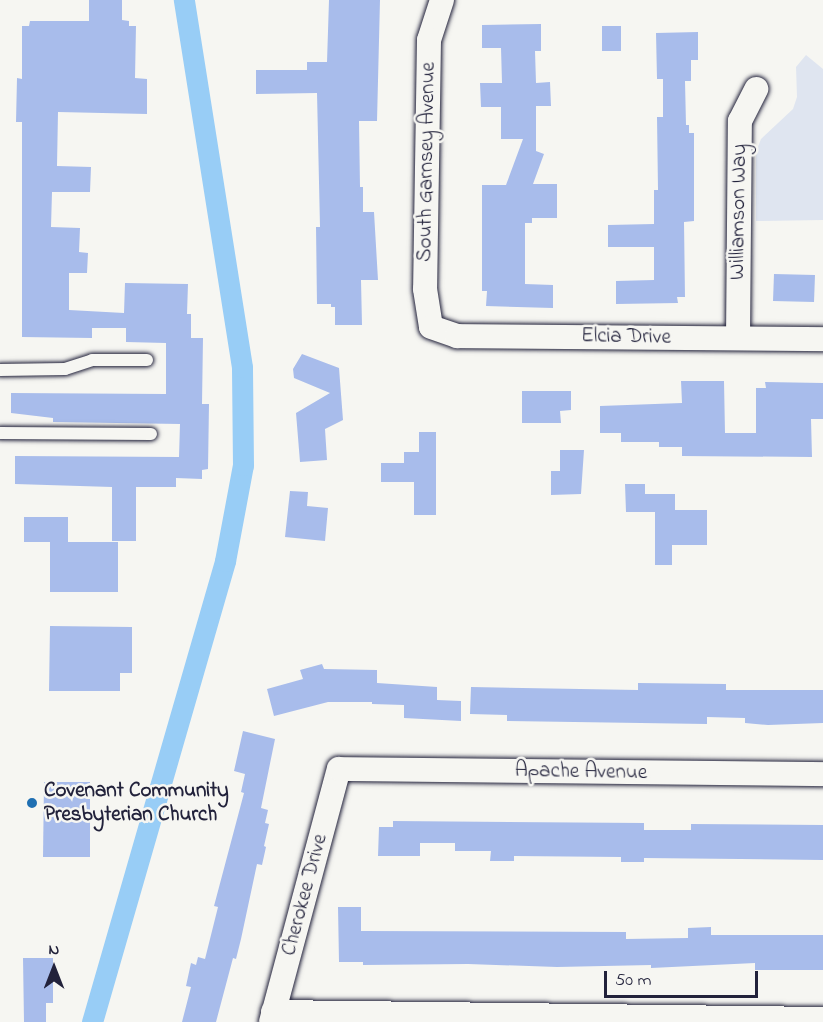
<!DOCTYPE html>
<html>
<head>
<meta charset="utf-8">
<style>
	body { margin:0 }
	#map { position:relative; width:823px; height:1022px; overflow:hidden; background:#f6f6f2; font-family:"Indie Flower",sans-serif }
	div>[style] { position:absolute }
	.built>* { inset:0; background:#dfe5f0 }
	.canal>* { height:21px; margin:-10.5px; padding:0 10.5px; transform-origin:10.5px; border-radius:10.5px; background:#98cdf6 }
	.building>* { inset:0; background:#a8bceb }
	.roads { filter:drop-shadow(0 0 2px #22223b) drop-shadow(0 0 2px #22223b) }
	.service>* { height:12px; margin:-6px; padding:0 6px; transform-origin:6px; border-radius:6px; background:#f6f6f2 }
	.minor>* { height:24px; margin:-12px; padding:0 12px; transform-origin:12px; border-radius:12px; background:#f6f6f2 }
	.dots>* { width:16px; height:16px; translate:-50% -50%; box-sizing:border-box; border:3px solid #f6f6f2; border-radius:50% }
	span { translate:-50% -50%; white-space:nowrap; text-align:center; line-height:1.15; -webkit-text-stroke:5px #f6f6f2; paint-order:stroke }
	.street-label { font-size:21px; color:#22223b }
	.poi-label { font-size:21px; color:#22223b; font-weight:700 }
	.left { translate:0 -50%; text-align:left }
	.north { position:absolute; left:24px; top:938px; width:60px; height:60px; -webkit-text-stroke:4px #f6f6f2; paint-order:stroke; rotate:0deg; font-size:16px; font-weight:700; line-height:24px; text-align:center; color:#22223b }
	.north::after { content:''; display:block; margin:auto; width:21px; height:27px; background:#22223b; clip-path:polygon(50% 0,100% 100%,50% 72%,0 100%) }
	.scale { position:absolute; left:604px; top:971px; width:154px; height:27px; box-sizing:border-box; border:3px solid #22223b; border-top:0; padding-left:8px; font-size:18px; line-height:21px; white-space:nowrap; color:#22223b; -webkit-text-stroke:4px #f6f6f2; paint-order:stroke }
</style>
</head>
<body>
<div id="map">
	<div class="built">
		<div style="clip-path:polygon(806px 55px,823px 69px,823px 220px,756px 221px,756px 152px,761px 139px,793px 109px,797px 97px,796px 67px)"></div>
	</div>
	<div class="canal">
		<div style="left:92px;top:1022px;width:480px;rotate:-73.9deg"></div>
		<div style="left:225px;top:561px;width:98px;rotate:-79.4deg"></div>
		<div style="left:243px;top:465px;width:98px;rotate:-90.6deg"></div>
		<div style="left:242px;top:367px;width:372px;rotate:-99deg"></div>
	</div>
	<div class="building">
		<div style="clip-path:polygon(89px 0,122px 0,122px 20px,129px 21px,129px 26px,136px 26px,135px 78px,147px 79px,147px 114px,58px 112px,57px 166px,91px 167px,90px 192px,52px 192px,51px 227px,80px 228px,79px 252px,88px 253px,87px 273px,69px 273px,69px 310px,124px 313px,125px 283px,188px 284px,187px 314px,191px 314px,191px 338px,203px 338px,202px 404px,209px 404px,208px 469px,202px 470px,202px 479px,176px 478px,176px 487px,136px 487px,136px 541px,112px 541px,112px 487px,15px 484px,15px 456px,179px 457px,180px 424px,53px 422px,53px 418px,11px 413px,11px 393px,166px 394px,166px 343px,126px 342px,126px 328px,92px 328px,92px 338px,22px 337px,22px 122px,16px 122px,17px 78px,22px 79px,22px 26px,29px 26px,30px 21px,89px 21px)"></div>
		<div style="clip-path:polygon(329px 0,380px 0,377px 121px,359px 121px,360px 187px,363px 187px,363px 212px,374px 212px,378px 280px,361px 280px,362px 325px,335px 325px,335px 307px,331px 307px,331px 304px,317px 304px,316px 227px,320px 227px,317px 93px,256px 94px,256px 70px,307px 70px,307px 62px,327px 62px)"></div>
		<div style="clip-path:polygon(541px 24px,541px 51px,535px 51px,536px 83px,550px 82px,551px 106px,536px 106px,536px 151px,544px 154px,533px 184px,557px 184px,557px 218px,532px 218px,532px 223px,525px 223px,525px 284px,553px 285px,553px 308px,486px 306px,487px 291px,482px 291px,482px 185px,506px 185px,523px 139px,501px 139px,501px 107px,481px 107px,480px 83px,502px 83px,501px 48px,482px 48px,482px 25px)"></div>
		<div style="clip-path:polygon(602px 26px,621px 26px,621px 51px,602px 51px)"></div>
		<div style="clip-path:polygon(698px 32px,698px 60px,691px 60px,691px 81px,685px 81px,686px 125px,689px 125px,689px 133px,694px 133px,694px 221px,684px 222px,685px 297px,677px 297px,678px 303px,616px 304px,616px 281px,654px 280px,654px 247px,608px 247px,608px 225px,654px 224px,654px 190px,658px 190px,657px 117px,663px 117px,663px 79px,657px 79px,656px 33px)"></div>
		<div style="clip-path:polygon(774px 274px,815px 275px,814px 302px,773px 301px)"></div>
		<div style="clip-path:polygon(302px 354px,339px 368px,343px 420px,325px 429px,327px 460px,300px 462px,296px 413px,330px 393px,294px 378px,293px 369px)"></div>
		<div style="clip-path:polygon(681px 381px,724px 381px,725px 433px,756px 433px,756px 388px,766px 388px,765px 382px,823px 383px,823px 419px,811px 419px,812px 457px,682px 456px,682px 447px,659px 447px,659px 442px,621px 442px,621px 433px,600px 433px,600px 406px,682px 403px)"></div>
		<div style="clip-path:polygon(522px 391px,571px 391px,571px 410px,560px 411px,561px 423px,522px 423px)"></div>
		<div style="clip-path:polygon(419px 432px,436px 432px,436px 515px,414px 515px,414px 482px,381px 482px,381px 463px,404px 463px,404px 452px,419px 452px)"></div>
		<div style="clip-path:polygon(560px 450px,584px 450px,581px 494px,551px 495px,551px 471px,560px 471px)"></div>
		<div style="clip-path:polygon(625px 484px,645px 484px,645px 494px,675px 494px,675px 510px,707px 510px,707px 545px,672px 545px,672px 565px,655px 565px,655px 512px,626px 512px)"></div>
		<div style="clip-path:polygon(290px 491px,308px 492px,307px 506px,328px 508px,325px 541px,285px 537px)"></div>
		<div style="clip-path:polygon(24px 517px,68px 517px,68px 542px,118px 542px,118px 592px,50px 592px,50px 542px,24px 542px)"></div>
		<div style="clip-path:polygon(50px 626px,132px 627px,132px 673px,120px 673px,120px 691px,49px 691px)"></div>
		<div style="clip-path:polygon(322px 664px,324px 669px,377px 670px,377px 683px,437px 687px,437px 700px,461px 701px,461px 721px,404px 718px,404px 705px,372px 704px,372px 702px,328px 702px,274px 716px,267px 689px,303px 679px,300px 670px)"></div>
		<div style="clip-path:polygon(638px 683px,726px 684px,726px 690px,823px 690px,823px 723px,768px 725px,745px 723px,745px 718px,707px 717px,707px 724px,507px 721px,507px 715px,470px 714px,471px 687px,638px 690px)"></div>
		<div style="clip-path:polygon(243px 731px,275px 739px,261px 808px,268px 810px,265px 823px,269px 824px,264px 846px,266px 847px,262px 865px,257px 864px,241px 939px,236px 959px,233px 958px,216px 1022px,182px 1022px,191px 987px,186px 986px,191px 963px,196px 965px,198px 957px,205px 959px,218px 907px,214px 906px,244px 793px,241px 792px,245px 774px,234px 771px)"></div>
		<div style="clip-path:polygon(44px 782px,90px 782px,90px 857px,43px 857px)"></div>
		<div style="clip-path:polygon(393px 821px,644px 823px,644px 830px,691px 830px,691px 824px,823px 825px,823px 860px,644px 858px,644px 862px,621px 862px,621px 857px,514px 856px,514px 861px,490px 861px,491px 851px,455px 851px,455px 843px,420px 843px,420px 856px,378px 856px,379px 827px,393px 827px)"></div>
		<div style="clip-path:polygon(338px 907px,361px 907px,361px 931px,626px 932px,626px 939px,688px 938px,688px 928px,711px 927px,711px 935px,823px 935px,823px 970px,755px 970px,755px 963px,651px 968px,651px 965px,557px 967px,468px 964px,363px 965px,363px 962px,339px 962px)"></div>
		<div style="clip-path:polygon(23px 958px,53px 958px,53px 1003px,46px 1003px,46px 1022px,24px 1022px)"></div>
	</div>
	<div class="roads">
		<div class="service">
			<div style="left:0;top:370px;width:65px;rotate:-0.9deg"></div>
			<div style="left:65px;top:369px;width:28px;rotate:-18deg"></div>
			<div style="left:92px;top:360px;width:55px"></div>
			<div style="left:0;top:433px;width:151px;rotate:0.4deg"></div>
		</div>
		<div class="minor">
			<div style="left:442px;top:0;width:42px;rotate:108deg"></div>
			<div style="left:429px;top:40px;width:249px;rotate:90.9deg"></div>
			<div style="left:425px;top:289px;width:38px;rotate:81deg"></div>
			<div style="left:431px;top:327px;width:28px;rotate:19deg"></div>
			<div style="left:457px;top:336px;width:366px;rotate:0.5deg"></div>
			<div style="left:738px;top:338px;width:217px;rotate:-89.5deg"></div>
			<div style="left:740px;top:121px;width:36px;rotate:-63deg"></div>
			<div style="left:273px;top:1012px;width:550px;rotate:0.73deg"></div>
			<div style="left:271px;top:1022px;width:262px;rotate:-75deg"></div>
			<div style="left:339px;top:769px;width:484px;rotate:0.6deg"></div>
		</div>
	</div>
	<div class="dots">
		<div style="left:32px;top:803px;background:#1f6fb2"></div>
	</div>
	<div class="street-label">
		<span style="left:427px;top:162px;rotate:-89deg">South Garnsey Avenue</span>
		<span style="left:739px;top:212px;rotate:-89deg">Williamson Way</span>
		<span style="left:626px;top:337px;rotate:1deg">Elcia Drive</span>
		<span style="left:581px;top:772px;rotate:1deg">Apache Avenue</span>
		<span style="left:305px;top:895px;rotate:-75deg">Cherokee Drive</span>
	</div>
	<div class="poi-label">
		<span class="left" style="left:44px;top:803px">Covenant Community<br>Presbyterian Church</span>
	</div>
	<div class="north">N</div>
	<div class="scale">50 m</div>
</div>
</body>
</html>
